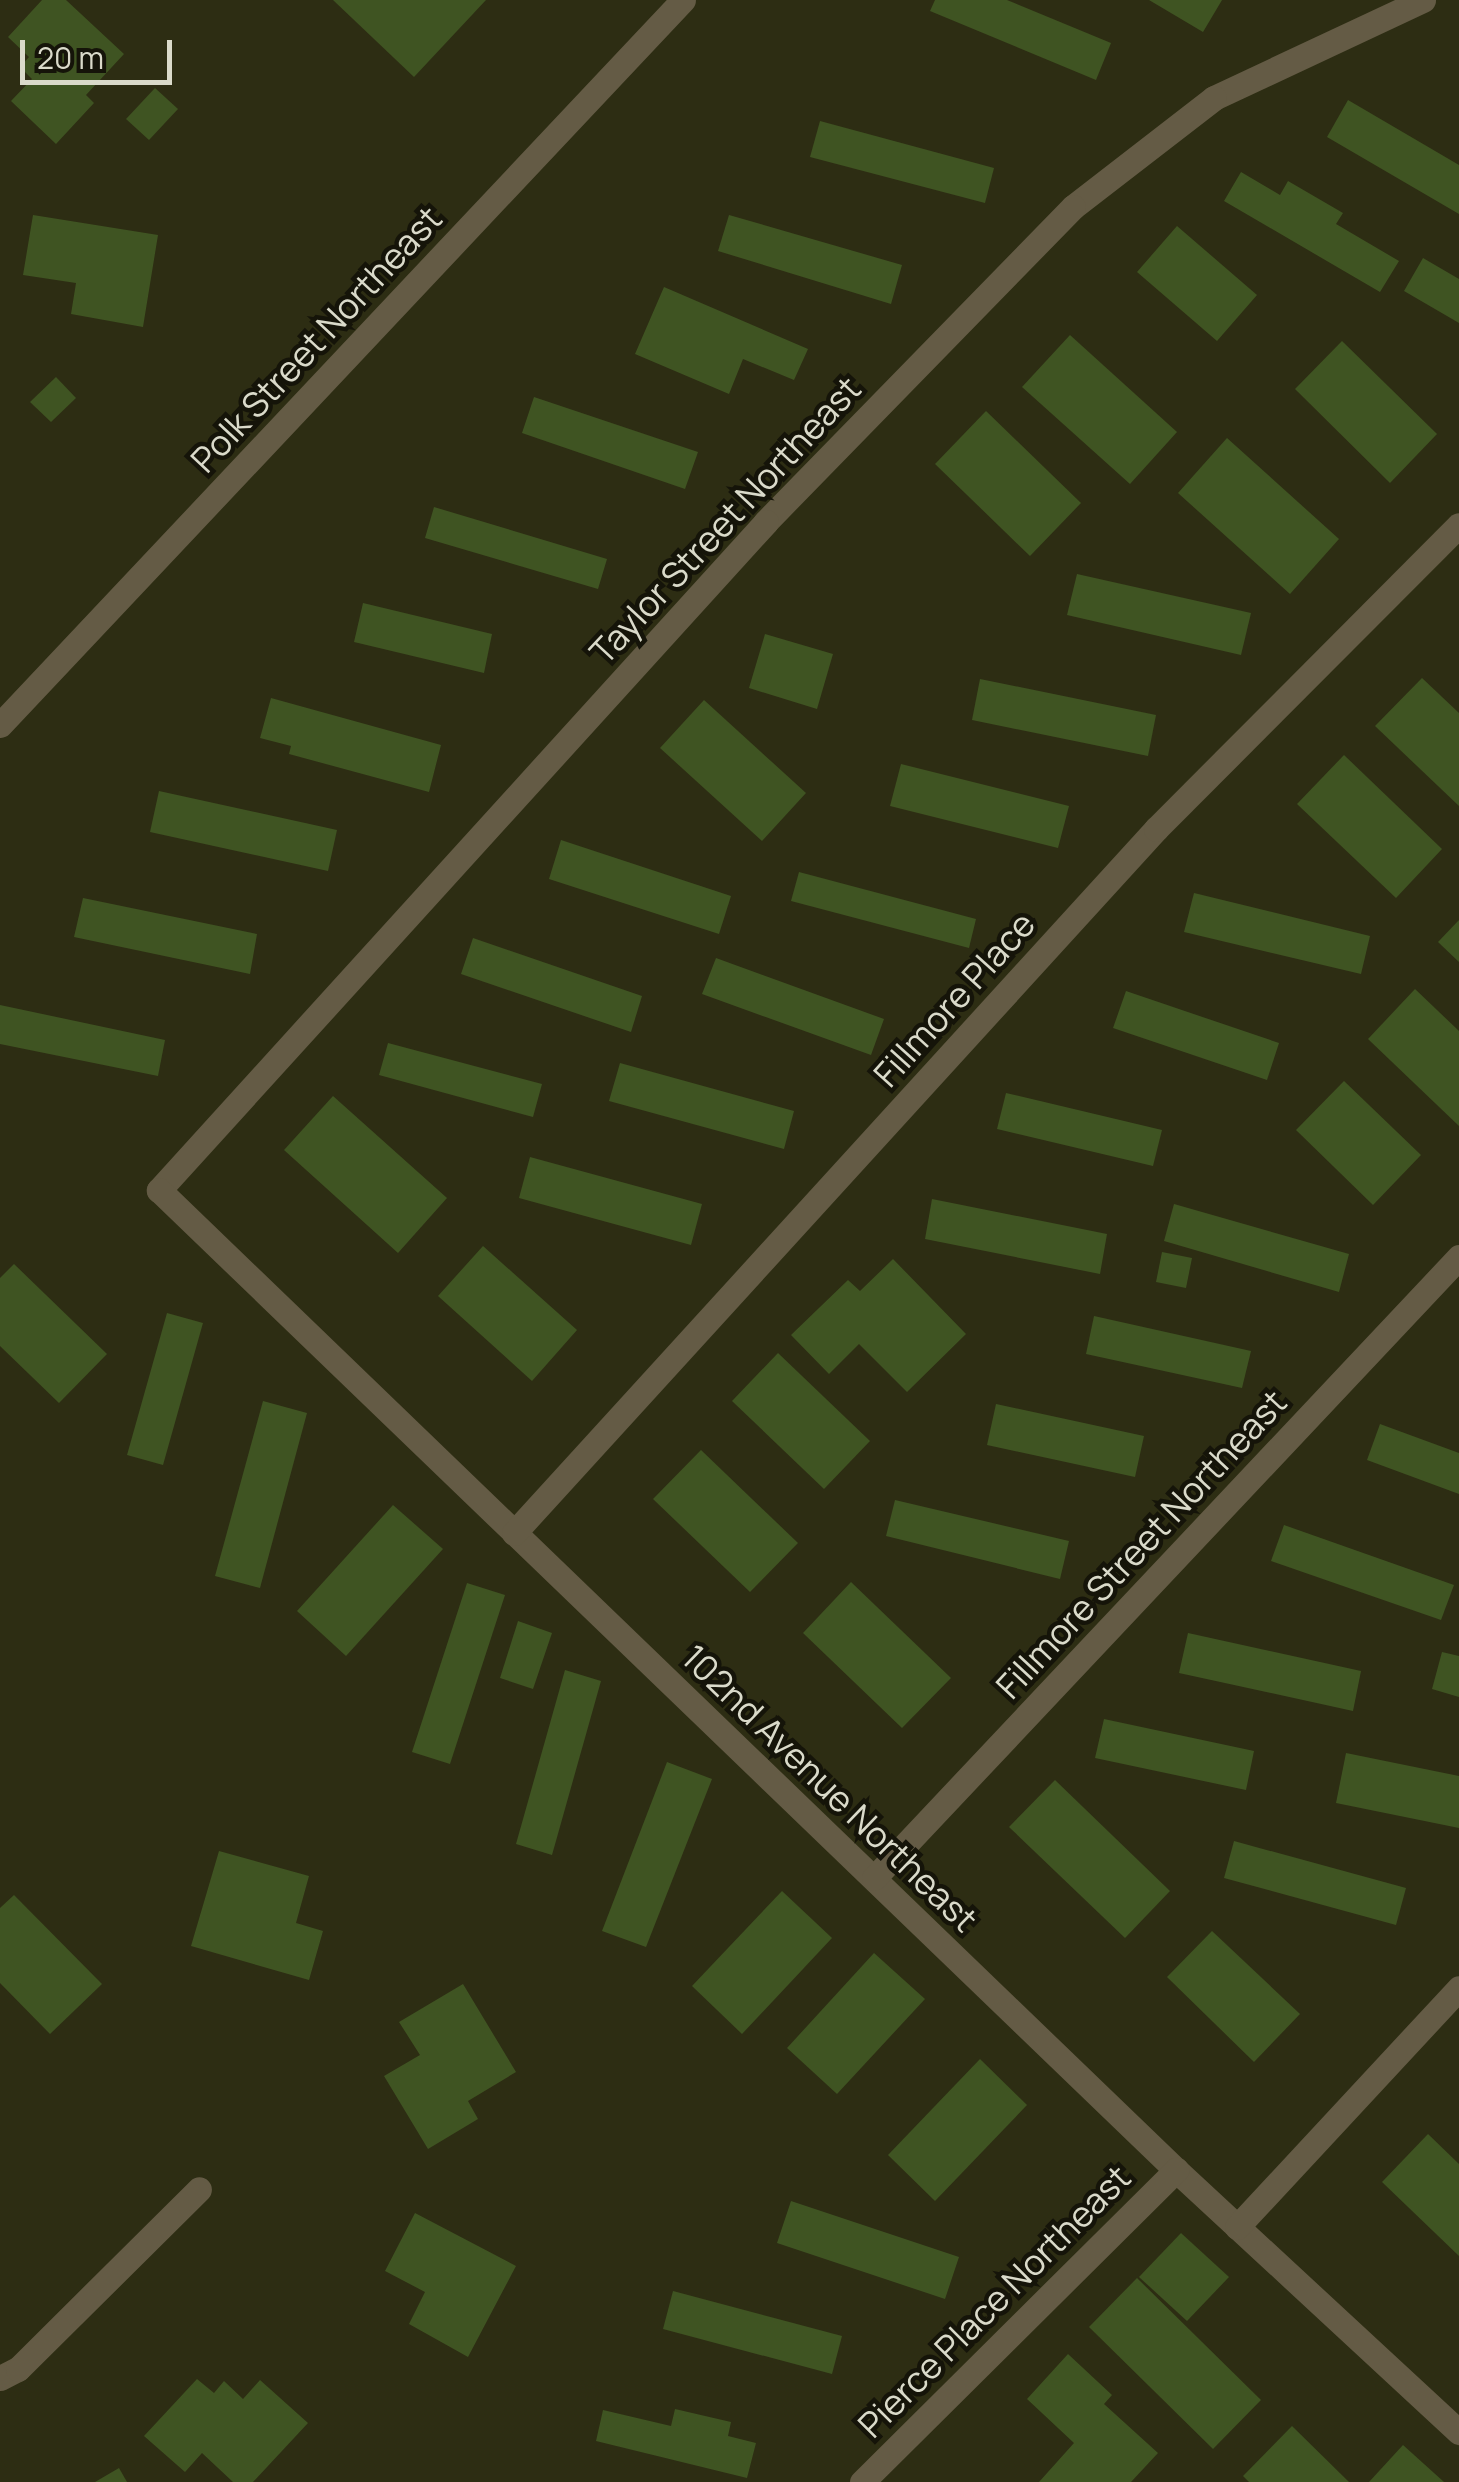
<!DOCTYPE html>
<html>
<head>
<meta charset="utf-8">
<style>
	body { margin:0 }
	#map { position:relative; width:1459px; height:2482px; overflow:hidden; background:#2d2d13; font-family:Manrope,sans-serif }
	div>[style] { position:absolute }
	.building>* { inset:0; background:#3f5422 }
	.minor>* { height:25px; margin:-12.5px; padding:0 12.5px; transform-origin:12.5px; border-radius:12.5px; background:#645b45 }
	span { translate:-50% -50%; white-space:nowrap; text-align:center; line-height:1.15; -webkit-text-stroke:9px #151409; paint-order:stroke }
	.street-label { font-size:35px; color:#dadaca }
	.scale { position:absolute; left:20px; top:40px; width:152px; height:45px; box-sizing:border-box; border:5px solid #dadaca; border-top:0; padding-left:12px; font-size:30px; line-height:35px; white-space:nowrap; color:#dadaca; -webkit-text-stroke:8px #151409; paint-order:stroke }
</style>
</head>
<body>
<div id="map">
	<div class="building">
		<div style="clip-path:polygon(42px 0,66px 0,124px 54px,86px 95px,94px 103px,56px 144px,11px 101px,32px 79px,20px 67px,29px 57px,8px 37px)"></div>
		<div style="clip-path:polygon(333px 0,486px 0,414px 77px)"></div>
		<div style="clip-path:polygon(935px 0,1007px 0,1111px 43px,1096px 80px,930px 11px)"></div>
		<div style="clip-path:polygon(1149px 0,1222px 0,1203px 32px)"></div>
		<div style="clip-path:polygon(155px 88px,178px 109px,149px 140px,126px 119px)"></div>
		<div style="clip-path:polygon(1348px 100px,1459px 165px,1459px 214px,1327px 137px)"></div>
		<div style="clip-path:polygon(820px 121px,994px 168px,985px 203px,810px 157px)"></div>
		<div style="clip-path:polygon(1241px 172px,1280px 195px,1288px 181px,1343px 213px,1336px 224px,1399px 261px,1380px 292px,1224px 201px)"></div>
		<div style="clip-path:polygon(33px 215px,158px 235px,143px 327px,71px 314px,76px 283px,23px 275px)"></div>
		<div style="clip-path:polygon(729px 215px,902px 265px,891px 304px,718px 251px)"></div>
		<div style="clip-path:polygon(1177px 226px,1257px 295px,1217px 341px,1137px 272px)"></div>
		<div style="clip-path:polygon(1423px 258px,1459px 279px,1459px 323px,1404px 291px)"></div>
		<div style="clip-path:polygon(664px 287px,808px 349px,794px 380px,743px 359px,729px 394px,635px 354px)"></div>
		<div style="clip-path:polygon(1070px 335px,1177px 432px,1130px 484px,1022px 387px)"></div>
		<div style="clip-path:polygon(1342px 341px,1437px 434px,1390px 483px,1295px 389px)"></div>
		<div style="clip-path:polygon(56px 377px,76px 398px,51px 422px,30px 402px)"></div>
		<div style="clip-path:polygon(534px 397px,698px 452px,685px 489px,522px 433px)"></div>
		<div style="clip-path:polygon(986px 411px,1081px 503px,1030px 556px,935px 464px)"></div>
		<div style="clip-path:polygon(1227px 438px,1339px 539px,1290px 594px,1178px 493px)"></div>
		<div style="clip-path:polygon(434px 507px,607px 559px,598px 589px,425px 538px)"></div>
		<div style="clip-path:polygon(1077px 574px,1251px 613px,1241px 655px,1067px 615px)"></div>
		<div style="clip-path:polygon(363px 603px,492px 634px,484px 673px,354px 642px)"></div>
		<div style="clip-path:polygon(765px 634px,833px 654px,817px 709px,749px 688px)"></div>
		<div style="clip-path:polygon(1422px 678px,1459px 713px,1459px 806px,1375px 726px)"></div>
		<div style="clip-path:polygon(980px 679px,1156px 715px,1148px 756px,972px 720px)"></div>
		<div style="clip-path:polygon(271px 698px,441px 745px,429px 792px,289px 754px,291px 746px,260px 738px)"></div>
		<div style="clip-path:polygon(704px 700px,806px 793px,762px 841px,660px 748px)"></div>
		<div style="clip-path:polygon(1344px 755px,1442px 849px,1396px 898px,1297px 804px)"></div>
		<div style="clip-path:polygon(901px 764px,1069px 806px,1058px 848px,890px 806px)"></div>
		<div style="clip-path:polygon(159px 791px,337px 830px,328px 871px,150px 832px)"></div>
		<div style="clip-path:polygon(561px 840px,731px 896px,719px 934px,549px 879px)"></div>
		<div style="clip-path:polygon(799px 872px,976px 919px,969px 948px,791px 901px)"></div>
		<div style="clip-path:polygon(1194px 893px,1370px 936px,1361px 974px,1184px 932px)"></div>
		<div style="clip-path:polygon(83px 898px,257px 934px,250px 974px,74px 937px)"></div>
		<div style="clip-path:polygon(1459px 920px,1459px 962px,1438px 942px)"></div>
		<div style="clip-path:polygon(473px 938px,642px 996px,631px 1032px,461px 974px)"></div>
		<div style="clip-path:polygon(716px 958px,884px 1019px,871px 1055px,702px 994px)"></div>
		<div style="clip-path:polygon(1415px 989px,1459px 1031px,1459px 1126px,1368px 1039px)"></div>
		<div style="clip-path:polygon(1126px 991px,1279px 1043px,1267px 1080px,1113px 1028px)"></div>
		<div style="clip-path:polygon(0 1005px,165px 1040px,158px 1076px,0 1044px)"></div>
		<div style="clip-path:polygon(388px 1043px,542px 1084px,533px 1117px,379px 1075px)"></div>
		<div style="clip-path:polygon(620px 1063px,794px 1111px,784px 1149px,609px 1101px)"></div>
		<div style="clip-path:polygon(1344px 1081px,1421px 1155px,1373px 1205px,1296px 1130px)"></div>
		<div style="clip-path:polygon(1006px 1093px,1162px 1130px,1153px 1166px,997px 1129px)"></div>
		<div style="clip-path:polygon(333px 1096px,447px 1198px,398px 1253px,284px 1150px)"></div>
		<div style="clip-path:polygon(530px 1157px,702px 1204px,691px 1245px,519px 1198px)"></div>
		<div style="clip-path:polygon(932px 1199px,1107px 1234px,1100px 1274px,925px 1239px)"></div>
		<div style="clip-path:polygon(1174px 1204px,1349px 1254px,1339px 1292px,1164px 1241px)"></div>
		<div style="clip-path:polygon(483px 1246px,577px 1330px,532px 1381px,438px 1296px)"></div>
		<div style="clip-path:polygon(1162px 1252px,1192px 1258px,1186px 1288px,1156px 1282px)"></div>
		<div style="clip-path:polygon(893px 1259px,966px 1334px,907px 1392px,859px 1344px,829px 1374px,791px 1335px,848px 1280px,860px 1291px)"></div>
		<div style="clip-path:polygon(14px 1264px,107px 1354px,59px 1403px,0 1346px,0 1278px)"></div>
		<div style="clip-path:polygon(167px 1313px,203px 1323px,163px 1465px,127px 1455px)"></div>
		<div style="clip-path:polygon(1094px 1316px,1251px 1351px,1242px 1388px,1086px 1354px)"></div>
		<div style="clip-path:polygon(778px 1353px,870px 1441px,824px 1489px,732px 1401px)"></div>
		<div style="clip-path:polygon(263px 1401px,307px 1413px,260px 1588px,215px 1576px)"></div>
		<div style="clip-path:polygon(996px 1404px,1144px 1436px,1135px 1477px,987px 1445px)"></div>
		<div style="clip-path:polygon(1380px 1424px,1459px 1453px,1459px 1494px,1367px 1460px)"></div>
		<div style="clip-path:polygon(701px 1450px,798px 1543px,750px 1592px,653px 1499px)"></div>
		<div style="clip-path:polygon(895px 1500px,1069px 1541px,1060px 1579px,886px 1536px)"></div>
		<div style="clip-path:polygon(393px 1505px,443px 1549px,346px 1656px,297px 1611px)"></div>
		<div style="clip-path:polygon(1284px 1525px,1454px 1585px,1441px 1620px,1271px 1561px)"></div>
		<div style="clip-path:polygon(851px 1582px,951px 1678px,902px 1728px,803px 1633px)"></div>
		<div style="clip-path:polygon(467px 1583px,505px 1595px,450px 1764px,412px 1752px)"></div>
		<div style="clip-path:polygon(518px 1621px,552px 1633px,533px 1689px,500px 1678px)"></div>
		<div style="clip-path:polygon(1188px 1633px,1361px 1671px,1353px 1711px,1179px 1673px)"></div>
		<div style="clip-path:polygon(1442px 1652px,1459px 1656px,1459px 1697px,1432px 1689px)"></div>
		<div style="clip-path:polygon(565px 1670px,601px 1681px,552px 1855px,516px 1844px)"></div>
		<div style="clip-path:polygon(1104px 1719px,1254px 1751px,1246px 1790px,1095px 1758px)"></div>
		<div style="clip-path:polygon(1346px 1753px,1459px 1776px,1459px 1828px,1336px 1803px)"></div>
		<div style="clip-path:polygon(667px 1762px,712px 1779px,646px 1947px,602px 1931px)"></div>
		<div style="clip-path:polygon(1055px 1780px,1170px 1891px,1125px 1938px,1009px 1827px)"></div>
		<div style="clip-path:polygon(1234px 1841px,1406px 1888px,1396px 1925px,1224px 1878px)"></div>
		<div style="clip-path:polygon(219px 1851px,309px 1876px,296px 1923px,323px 1931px,309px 1980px,191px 1946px)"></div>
		<div style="clip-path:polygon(782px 1891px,832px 1938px,742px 2034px,692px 1986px)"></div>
		<div style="clip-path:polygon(14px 1895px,102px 1984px,50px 2034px,0 1983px,0 1908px)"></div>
		<div style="clip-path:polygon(1212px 1931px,1300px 2014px,1254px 2062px,1167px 1977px)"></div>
		<div style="clip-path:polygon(874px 1953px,925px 1999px,837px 2094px,787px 2048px)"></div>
		<div style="clip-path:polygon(463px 1984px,516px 2072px,468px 2101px,478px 2119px,428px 2149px,384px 2076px,420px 2055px,399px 2022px)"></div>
		<div style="clip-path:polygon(980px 2059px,1027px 2105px,935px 2201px,888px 2155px)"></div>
		<div style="clip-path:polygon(1428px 2134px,1459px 2164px,1459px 2256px,1382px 2182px)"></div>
		<div style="clip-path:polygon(791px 2201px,959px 2257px,945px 2299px,777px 2243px)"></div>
		<div style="clip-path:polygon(415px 2213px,516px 2266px,468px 2357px,409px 2324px,425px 2292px,385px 2271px)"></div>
		<div style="clip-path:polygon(1181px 2233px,1229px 2277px,1187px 2321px,1139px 2277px)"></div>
		<div style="clip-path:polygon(1137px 2278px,1261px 2400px,1213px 2449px,1089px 2327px)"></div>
		<div style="clip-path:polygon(673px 2291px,842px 2336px,832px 2374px,663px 2329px)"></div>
		<div style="clip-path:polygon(1068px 2354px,1112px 2395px,1104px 2404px,1158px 2453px,1131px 2482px,1039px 2482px,1074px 2443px,1027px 2399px)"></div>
		<div style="clip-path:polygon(197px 2379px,214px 2393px,224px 2381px,243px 2399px,260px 2380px,308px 2423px,253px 2482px,233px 2482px,202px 2453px,185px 2472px,144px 2436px)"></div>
		<div style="clip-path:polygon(675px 2409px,731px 2422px,728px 2436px,756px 2443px,747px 2478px,596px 2441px,603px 2410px,671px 2426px)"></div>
		<div style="clip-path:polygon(1292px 2426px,1349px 2482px,1249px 2482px,1243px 2476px)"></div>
		<div style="clip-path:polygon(1403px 2445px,1444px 2482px,1369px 2482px)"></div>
		<div style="clip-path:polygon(119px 2468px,127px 2482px,95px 2482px)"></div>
	</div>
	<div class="minor">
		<div style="left:1423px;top:0;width:231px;rotate:154.9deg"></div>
		<div style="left:1214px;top:98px;width:178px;rotate:142.3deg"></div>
		<div style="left:1073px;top:207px;width:440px;rotate:134.3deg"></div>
		<div style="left:766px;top:522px;width:903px;rotate:132.26deg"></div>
		<div style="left:159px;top:1190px;width:1412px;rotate:43.94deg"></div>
		<div style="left:1176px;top:2170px;width:386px;rotate:42.8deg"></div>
		<div style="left:0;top:725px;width:996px;rotate:-46.71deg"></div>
		<div style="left:514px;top:1533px;width:953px;rotate:-47.64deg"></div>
		<div style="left:1156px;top:829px;width:429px;rotate:-45.1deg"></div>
		<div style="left:874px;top:1878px;width:853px;rotate:-46.71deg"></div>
		<div style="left:1237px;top:2227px;width:326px;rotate:-47.1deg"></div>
		<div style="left:0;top:2378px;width:20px;rotate:-27deg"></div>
		<div style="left:18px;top:2369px;width:255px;rotate:-44.8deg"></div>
		<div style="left:862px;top:2482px;width:443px;rotate:-44.8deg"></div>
	</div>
	<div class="street-label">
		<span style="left:316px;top:339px;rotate:-47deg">Polk Street Northeast</span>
		<span style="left:725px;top:520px;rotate:-47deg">Taylor Street Northeast</span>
		<span style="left:954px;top:999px;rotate:-48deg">Fillmore Place</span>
		<span style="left:1141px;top:1544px;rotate:-47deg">Fillmore Street Northeast</span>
		<span style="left:830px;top:1788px;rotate:44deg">102nd Avenue Northeast</span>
		<span style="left:994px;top:2301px;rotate:-45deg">Pierce Place Northeast</span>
	</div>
	<div class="scale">20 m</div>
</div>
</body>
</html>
